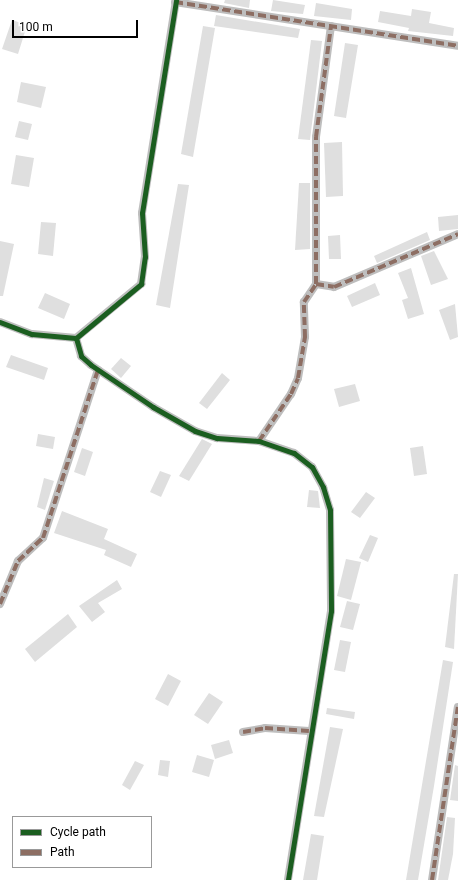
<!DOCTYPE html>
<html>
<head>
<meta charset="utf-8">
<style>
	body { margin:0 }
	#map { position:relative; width:458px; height:880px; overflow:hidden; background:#fff; font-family:Roboto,sans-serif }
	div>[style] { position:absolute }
	.building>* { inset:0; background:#dfdfdf }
	.street>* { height:8px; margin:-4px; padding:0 4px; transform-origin:4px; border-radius:4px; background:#bebebe }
	.quiet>* { height:4px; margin-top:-2px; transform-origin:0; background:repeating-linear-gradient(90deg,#8d6e63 0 8px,transparent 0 12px) }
	.cycleway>* { height:5px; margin:-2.5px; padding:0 2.5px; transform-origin:2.5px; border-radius:2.5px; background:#1b5e20 }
	span { translate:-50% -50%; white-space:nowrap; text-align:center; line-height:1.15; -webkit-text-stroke:3px #fff; paint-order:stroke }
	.legend { position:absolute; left:12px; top:816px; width:140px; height:52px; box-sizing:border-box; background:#fff; border:1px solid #999; margin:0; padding:5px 7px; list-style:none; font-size:12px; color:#000 }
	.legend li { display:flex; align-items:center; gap:8px; height:20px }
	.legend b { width:20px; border:1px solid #999 }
	.scale { position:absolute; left:12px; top:20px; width:126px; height:18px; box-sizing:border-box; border:2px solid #000; border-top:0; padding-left:5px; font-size:12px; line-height:14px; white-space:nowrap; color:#000; -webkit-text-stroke:3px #fff; paint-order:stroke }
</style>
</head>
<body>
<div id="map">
	<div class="building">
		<div style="clip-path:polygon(225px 0,250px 0,249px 8px,224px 3px)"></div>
		<div style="clip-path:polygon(273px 0,305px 5px,303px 14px,271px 11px)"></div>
		<div style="clip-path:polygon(316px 3px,352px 9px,351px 20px,314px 16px)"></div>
		<div style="clip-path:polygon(412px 9px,431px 12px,429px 23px,454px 28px,453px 36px,408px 31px,409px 28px,378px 22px,380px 11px,411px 16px)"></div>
		<div style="clip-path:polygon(216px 15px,300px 29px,298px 38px,214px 26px)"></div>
		<div style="clip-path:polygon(12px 20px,27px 25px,18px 54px,2px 49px)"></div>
		<div style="clip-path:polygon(203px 26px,215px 28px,193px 157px,181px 154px)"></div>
		<div style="clip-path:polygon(311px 40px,322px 41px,310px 140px,298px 139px)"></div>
		<div style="clip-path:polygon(345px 43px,358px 45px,346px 118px,334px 116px)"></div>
		<div style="clip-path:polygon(21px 82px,46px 87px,41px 108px,17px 102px)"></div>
		<div style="clip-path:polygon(19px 121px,32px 124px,28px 140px,15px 137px)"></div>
		<div style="clip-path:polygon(342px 142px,343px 196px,326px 197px,324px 143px)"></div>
		<div style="clip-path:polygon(16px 155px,34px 158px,29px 187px,11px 184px)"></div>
		<div style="clip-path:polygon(299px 183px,310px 183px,310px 249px,295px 250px)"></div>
		<div style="clip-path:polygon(178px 184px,189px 185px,170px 308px,156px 305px)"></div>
		<div style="clip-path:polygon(458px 215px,458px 229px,439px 231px,438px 217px)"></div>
		<div style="clip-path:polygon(41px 222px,56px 223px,53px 256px,38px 254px)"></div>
		<div style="clip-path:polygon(427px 232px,430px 240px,377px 263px,374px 256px)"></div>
		<div style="clip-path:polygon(340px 235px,341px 259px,329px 259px,328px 236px)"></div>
		<div style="clip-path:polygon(0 241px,14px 244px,3px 296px,0 296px)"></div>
		<div style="clip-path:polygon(434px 251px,448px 279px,431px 285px,421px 256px)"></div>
		<div style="clip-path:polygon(411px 268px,424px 314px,408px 319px,402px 300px,408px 298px,398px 273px)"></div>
		<div style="clip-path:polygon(375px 283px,380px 295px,352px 307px,347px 296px)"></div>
		<div style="clip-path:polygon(45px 293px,70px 304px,64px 319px,38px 308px)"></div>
		<div style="clip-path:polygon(455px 304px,458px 337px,450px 340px,439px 310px)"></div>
		<div style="clip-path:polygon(11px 355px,48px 368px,44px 380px,6px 367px)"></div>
		<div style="clip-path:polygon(121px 358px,131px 366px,121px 378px,111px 369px)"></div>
		<div style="clip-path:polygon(222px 373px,230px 380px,207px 409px,199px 403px)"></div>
		<div style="clip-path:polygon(355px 384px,360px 401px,339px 407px,334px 389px)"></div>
		<div style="clip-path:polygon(38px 434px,55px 437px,53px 449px,36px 446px)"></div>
		<div style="clip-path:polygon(202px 439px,212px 444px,189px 481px,179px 476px)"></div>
		<div style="clip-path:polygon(423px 446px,427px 474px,414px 476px,410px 448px)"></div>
		<div style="clip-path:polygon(82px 448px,93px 452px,85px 476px,74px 472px)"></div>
		<div style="clip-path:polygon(160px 471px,171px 475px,161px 497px,150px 492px)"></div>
		<div style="clip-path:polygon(44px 478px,54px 481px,45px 510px,37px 507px)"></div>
		<div style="clip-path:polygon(309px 490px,318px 491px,320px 508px,307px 507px)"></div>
		<div style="clip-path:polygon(366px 492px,375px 498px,360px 518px,351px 512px)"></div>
		<div style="clip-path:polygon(62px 511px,108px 529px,104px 539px,137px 554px,131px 567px,104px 555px,106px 550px,54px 533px)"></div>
		<div style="clip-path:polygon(370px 535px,378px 538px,368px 562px,359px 558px)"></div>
		<div style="clip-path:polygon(346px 559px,361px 562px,351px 600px,337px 596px)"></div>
		<div style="clip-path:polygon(454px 574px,458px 574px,454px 649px,445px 647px)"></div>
		<div style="clip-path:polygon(117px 580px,122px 589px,98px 603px,105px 612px,92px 622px,79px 606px)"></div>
		<div style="clip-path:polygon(347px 601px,360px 604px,353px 630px,340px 627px)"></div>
		<div style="clip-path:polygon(68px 614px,77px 627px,35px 662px,25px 649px)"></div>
		<div style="clip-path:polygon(340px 640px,351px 642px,345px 672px,334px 670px)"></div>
		<div style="clip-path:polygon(443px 660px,453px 662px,434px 786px,418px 880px,406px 880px)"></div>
		<div style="clip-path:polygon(168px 674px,181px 681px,168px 706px,155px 699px)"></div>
		<div style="clip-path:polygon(209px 693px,223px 702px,208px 724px,194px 715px)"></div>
		<div style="clip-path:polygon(327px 708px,355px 712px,354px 719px,326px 714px)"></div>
		<div style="clip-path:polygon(330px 727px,343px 729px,324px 817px,314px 816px)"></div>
		<div style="clip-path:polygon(229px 740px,233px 753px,215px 759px,211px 745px)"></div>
		<div style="clip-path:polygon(197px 755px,214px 760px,209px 777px,192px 772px)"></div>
		<div style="clip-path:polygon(160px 760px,170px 761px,168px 777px,158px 775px)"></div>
		<div style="clip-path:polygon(135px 761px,144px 765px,130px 790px,122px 785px)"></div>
		<div style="clip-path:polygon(455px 765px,458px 766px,458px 801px,450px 800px)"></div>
		<div style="clip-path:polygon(447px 817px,455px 818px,453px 854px,448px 880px,438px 880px)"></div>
		<div style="clip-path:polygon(311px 834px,324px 836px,317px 880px,303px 880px)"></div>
	</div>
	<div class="street">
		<div style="left:175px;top:2px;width:286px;rotate:8.8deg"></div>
		<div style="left:316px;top:284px;width:147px;rotate:-90deg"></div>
		<div style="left:316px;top:137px;width:112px;rotate:-82.3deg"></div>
		<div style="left:0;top:322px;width:34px;rotate:21deg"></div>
		<div style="left:32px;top:334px;width:44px;rotate:5.2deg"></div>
		<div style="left:76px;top:338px;width:85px;rotate:-39.7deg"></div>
		<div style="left:141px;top:284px;width:27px;rotate:-82deg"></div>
		<div style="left:145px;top:257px;width:44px;rotate:-93.9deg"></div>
		<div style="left:142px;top:213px;width:216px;rotate:-80.9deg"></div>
		<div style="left:76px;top:338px;width:19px;rotate:74deg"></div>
		<div style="left:81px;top:356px;width:13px;rotate:42deg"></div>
		<div style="left:91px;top:365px;width:75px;rotate:34.1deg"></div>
		<div style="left:153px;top:407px;width:48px;rotate:29.7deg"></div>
		<div style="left:195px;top:431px;width:23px;rotate:18deg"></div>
		<div style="left:217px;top:438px;width:42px;rotate:4.1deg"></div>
		<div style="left:259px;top:441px;width:37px;rotate:19deg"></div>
		<div style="left:294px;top:453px;width:23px;rotate:38deg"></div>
		<div style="left:312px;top:467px;width:23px;rotate:61deg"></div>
		<div style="left:323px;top:487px;width:24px;rotate:73deg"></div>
		<div style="left:330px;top:510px;width:101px;rotate:89.4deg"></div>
		<div style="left:331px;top:611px;width:272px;rotate:99.1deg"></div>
		<div style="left:259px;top:441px;width:57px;rotate:-55.8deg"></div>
		<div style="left:291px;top:394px;width:17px;rotate:-66deg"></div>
		<div style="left:298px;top:378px;width:42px;rotate:-80.3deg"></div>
		<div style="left:305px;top:337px;width:35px;rotate:-92deg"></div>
		<div style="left:304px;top:302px;width:22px;rotate:-56deg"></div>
		<div style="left:316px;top:284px;width:18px;rotate:9deg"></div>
		<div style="left:334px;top:287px;width:135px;rotate:-23.1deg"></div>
		<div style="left:0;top:604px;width:47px;rotate:-67.3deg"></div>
		<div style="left:18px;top:561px;width:34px;rotate:-43deg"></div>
		<div style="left:43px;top:538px;width:177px;rotate:-71.9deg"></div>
		<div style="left:243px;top:732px;width:22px;rotate:-10deg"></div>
		<div style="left:265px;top:728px;width:44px;rotate:3.9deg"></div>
		<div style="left:432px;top:880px;width:175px;rotate:-81.5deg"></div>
	</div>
	<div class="quiet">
		<div style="left:175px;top:2px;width:286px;rotate:8.8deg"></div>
		<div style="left:316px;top:284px;width:147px;rotate:-90deg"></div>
		<div style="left:316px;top:137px;width:112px;rotate:-82.3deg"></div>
		<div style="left:259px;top:441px;width:57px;rotate:-55.8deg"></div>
		<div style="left:291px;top:394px;width:17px;rotate:-66deg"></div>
		<div style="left:298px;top:378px;width:42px;rotate:-80.3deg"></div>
		<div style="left:305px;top:337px;width:35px;rotate:-92deg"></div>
		<div style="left:304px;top:302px;width:22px;rotate:-56deg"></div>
		<div style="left:316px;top:284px;width:18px;rotate:9deg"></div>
		<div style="left:334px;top:287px;width:135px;rotate:-23.1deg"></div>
		<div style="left:0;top:604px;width:47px;rotate:-67.3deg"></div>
		<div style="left:18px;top:561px;width:34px;rotate:-43deg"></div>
		<div style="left:43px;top:538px;width:177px;rotate:-71.9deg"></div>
		<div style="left:243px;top:732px;width:22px;rotate:-10deg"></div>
		<div style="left:265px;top:728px;width:44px;rotate:3.9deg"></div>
		<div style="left:432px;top:880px;width:175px;rotate:-81.5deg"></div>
	</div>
	<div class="cycleway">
		<div style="left:0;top:322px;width:34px;rotate:21deg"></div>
		<div style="left:32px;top:334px;width:44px;rotate:5.2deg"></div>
		<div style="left:76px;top:338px;width:85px;rotate:-39.7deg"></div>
		<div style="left:141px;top:284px;width:27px;rotate:-82deg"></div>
		<div style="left:145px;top:257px;width:44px;rotate:-93.9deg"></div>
		<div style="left:142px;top:213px;width:216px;rotate:-80.9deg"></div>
		<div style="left:76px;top:338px;width:19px;rotate:74deg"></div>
		<div style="left:81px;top:356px;width:13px;rotate:42deg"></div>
		<div style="left:91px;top:365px;width:75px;rotate:34.1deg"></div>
		<div style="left:153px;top:407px;width:48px;rotate:29.7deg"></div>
		<div style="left:195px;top:431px;width:23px;rotate:18deg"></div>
		<div style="left:217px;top:438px;width:42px;rotate:4.1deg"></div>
		<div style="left:259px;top:441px;width:37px;rotate:19deg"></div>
		<div style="left:294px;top:453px;width:23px;rotate:38deg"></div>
		<div style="left:312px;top:467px;width:23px;rotate:61deg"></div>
		<div style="left:323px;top:487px;width:24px;rotate:73deg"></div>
		<div style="left:330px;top:510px;width:101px;rotate:89.4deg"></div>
		<div style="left:331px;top:611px;width:272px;rotate:99.1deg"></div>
	</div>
	<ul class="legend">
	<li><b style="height:5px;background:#1b5e20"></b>Cycle path</li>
	<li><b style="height:5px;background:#8d6e63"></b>Path</li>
	</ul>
	<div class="scale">100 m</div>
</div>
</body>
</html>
